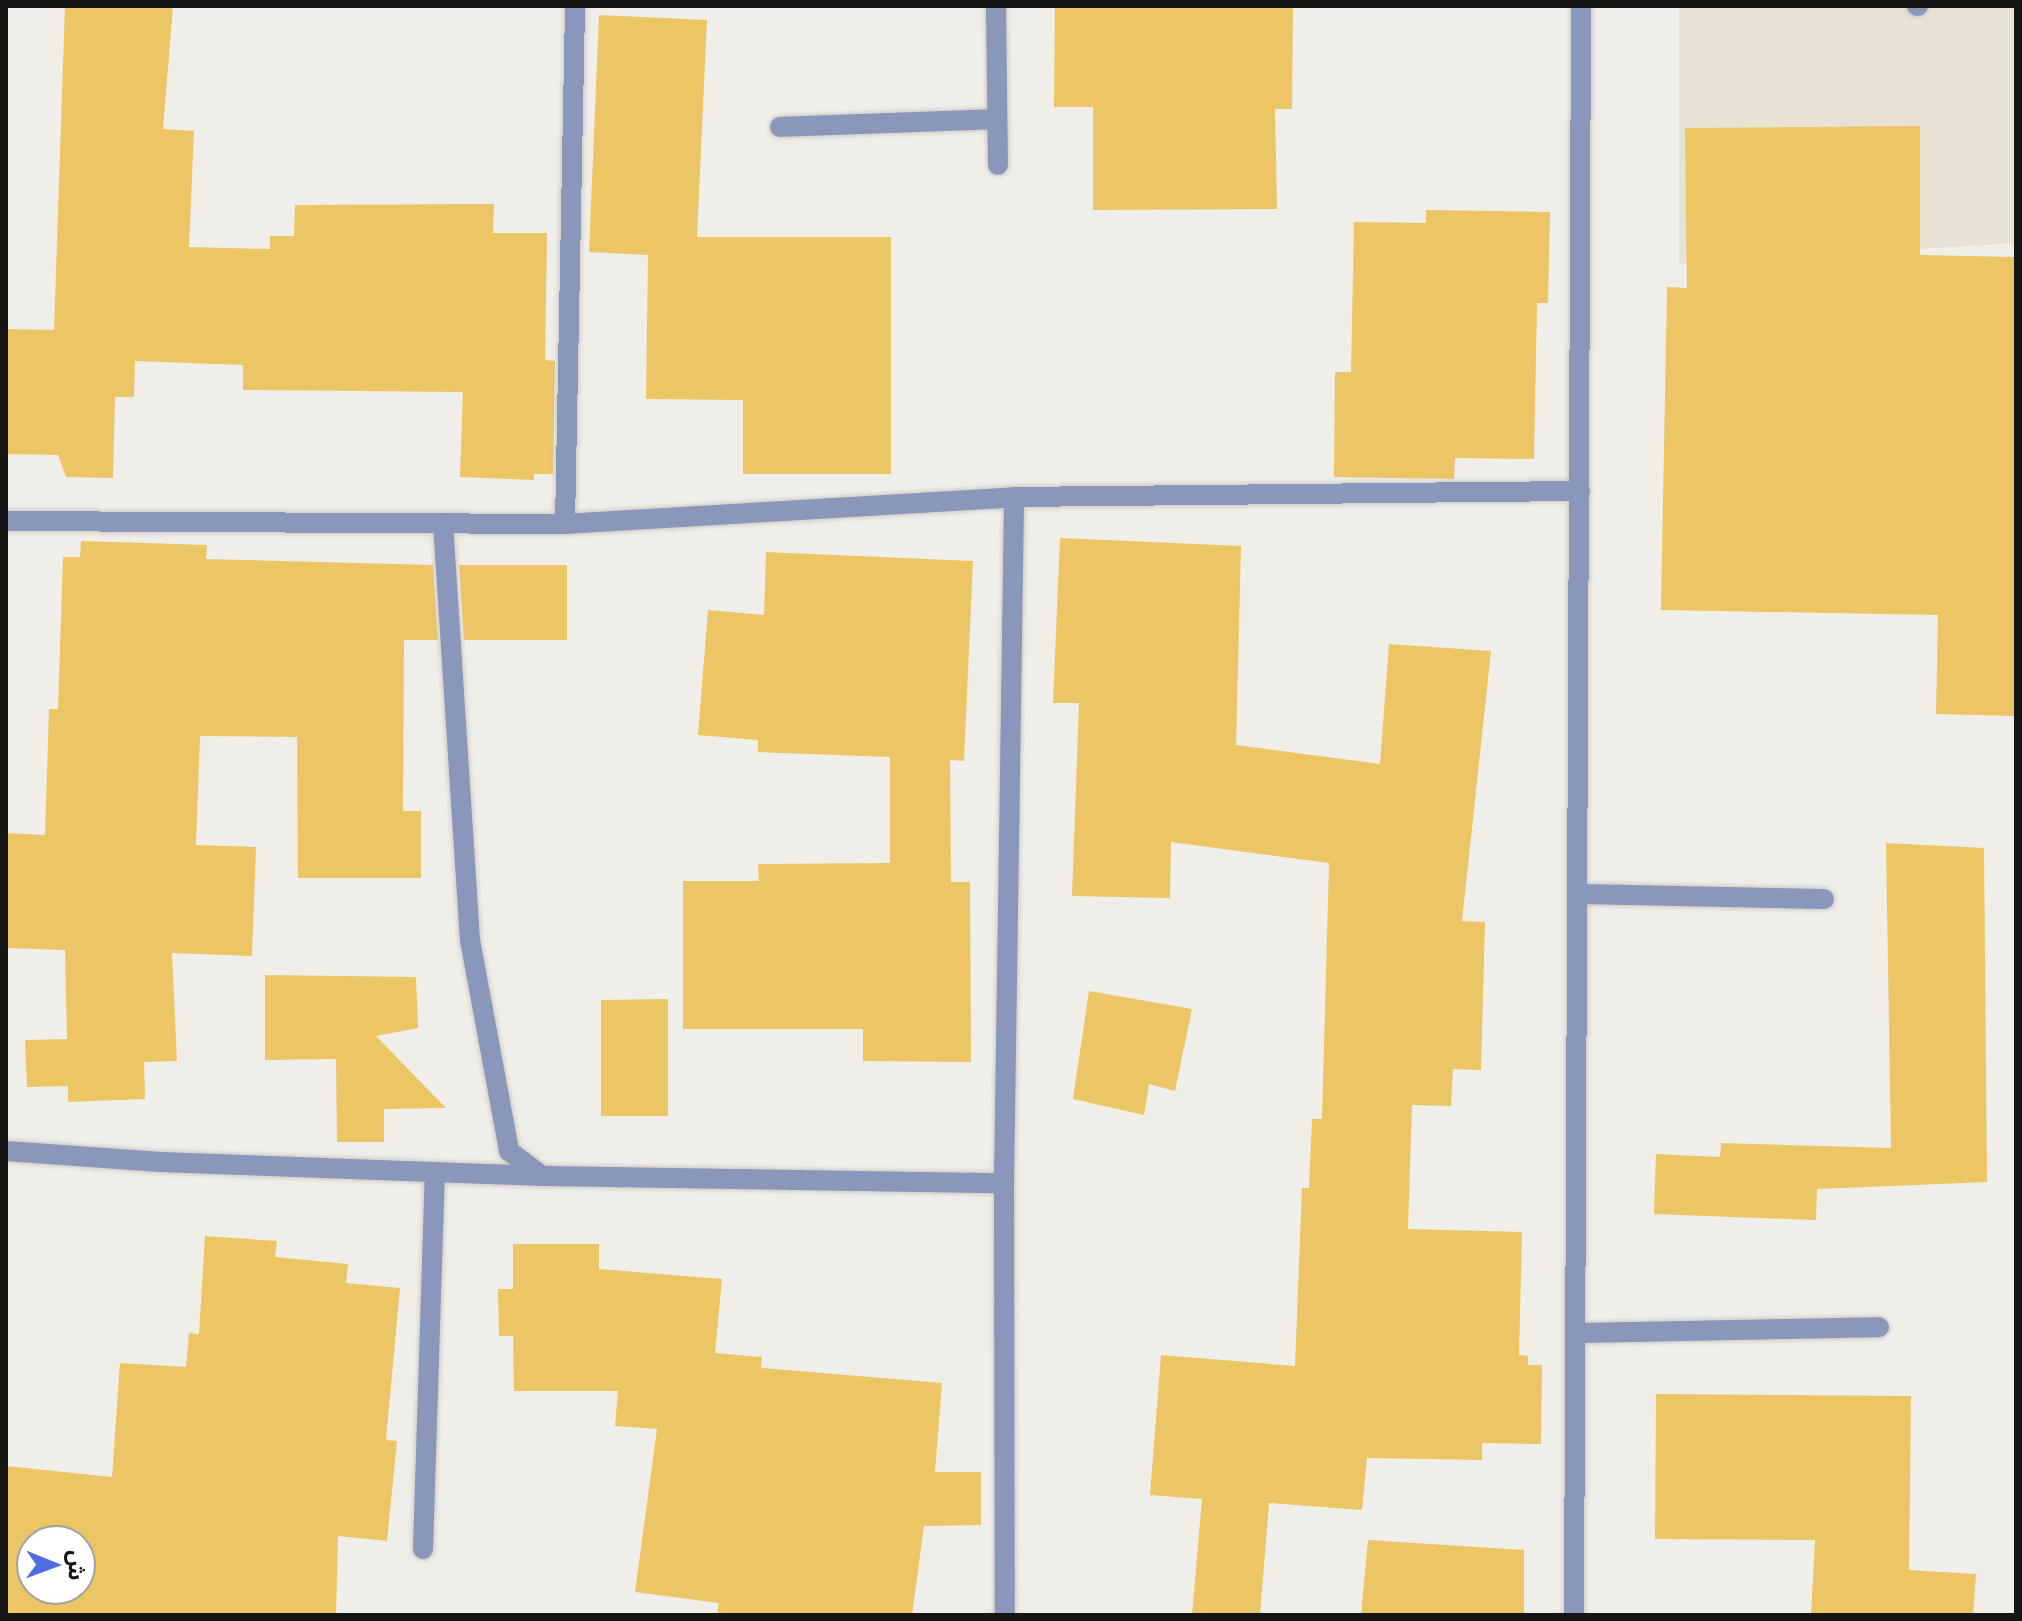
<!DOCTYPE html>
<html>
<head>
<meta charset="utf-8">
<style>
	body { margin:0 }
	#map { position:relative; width:2022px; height:1621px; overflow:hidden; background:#f0eee8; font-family:"Playfair Display","Noto Sans Arabic",serif }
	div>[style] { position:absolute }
	.built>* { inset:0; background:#e8e2d5 }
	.building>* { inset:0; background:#ecc564 }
	.roads { filter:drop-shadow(0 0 2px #cdcbc6) drop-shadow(0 0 2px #cdcbc6) }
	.service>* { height:20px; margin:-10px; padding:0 10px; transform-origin:10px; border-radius:10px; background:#8a96ba }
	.minor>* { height:20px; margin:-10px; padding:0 10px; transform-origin:10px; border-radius:10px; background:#8a96ba }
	span { translate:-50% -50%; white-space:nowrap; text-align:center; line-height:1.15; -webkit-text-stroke:7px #fff; paint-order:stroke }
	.frame { position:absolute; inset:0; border:8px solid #161513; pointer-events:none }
	.north { position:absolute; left:16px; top:1525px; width:80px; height:80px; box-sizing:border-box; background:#fff; border:2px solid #a2a1a1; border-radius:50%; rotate:91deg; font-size:22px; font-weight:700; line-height:32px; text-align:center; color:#161513 }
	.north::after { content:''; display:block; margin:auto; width:28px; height:36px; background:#516be1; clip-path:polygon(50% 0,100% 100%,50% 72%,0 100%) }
</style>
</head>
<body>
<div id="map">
	<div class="built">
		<div style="clip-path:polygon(1679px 6px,2016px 6px,2016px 243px,1679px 264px)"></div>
	</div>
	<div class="building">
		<div style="clip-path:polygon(65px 6px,173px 6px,163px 129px,194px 131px,189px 247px,270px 249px,270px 236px,294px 236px,295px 205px,494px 204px,493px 233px,547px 233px,545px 360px,555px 361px,553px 474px,534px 474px,534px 480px,460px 477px,463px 392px,243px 390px,243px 365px,135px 361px,134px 397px,115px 397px,113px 478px,66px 477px,58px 455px,6px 454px,6px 329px,54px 330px)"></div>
		<div style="clip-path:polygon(1055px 6px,1293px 6px,1292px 109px,1275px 109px,1277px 209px,1093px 210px,1093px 107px,1054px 107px)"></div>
		<div style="clip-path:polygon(599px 15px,707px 20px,697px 237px,891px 237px,891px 474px,743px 474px,743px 400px,646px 399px,648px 255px,589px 252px)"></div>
		<div style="clip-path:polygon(1920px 126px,1920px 255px,2016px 257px,2016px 716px,1936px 714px,1938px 615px,1661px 610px,1667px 287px,1687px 288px,1685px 128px)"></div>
		<div style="clip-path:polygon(1426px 210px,1550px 212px,1548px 303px,1537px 303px,1534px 459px,1455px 458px,1454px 479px,1334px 477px,1335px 372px,1351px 372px,1354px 222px,1426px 223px)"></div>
		<div style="clip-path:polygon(1060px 538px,1241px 546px,1236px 745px,1380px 764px,1389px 644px,1491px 651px,1462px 921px,1485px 922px,1481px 1070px,1453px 1069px,1451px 1106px,1412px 1105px,1408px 1229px,1522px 1232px,1519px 1355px,1528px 1356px,1528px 1365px,1542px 1365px,1541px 1444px,1482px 1443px,1482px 1460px,1367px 1458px,1362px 1510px,1269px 1503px,1260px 1615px,1192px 1615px,1202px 1499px,1150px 1495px,1161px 1355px,1295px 1366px,1302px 1188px,1309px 1188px,1312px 1119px,1322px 1119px,1329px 863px,1171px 842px,1170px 898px,1072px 896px,1079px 703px,1053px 703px)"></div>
		<div style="clip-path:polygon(81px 541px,207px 545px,206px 559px,433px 565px,438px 640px,404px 640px,403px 811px,421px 811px,421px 878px,298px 878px,297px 737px,200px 736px,196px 845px,256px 847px,252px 956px,172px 953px,177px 1061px,144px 1062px,145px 1099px,68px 1102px,68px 1086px,27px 1087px,25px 1040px,67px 1039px,65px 950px,6px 948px,6px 833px,45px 835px,49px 709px,58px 709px,63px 557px,80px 557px)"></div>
		<div style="clip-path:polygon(766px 552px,973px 561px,964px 761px,950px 760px,951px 882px,970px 882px,971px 1062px,863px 1061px,863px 1029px,683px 1029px,683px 881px,759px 881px,758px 864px,890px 863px,890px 757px,758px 752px,758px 740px,698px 735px,708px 610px,764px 615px)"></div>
		<div style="clip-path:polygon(459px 565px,567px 565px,567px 640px,464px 640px)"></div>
		<div style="clip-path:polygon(1886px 843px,1984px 848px,1987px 1182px,1817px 1189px,1816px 1220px,1654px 1214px,1656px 1154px,1720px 1157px,1721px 1143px,1891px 1148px)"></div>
		<div style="clip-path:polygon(265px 975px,416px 977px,418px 1028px,376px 1036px,446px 1108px,384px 1109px,384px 1142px,337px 1142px,336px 1059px,265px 1060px)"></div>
		<div style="clip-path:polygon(1089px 991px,1192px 1009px,1175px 1091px,1149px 1084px,1144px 1115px,1073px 1099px)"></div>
		<div style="clip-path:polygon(668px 999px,668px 1116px,601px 1116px,601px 1000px)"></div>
		<div style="clip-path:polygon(evenodd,205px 1236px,277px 1241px,275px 1257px,348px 1264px,346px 1283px,400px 1288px,386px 1440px,397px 1441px,387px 1541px,338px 1536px,336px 1615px,6px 1615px,6px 1466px,112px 1477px,120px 1363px,186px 1367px,189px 1333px,199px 1334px,205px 1236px,32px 1541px,80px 1541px,80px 1589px,32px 1589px,32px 1541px)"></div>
		<div style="clip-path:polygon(513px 1244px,599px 1244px,599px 1269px,722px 1279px,715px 1353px,762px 1357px,761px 1368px,942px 1383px,935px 1472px,981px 1472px,981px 1525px,924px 1526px,912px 1615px,717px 1615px,719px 1603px,635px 1592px,657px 1429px,615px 1426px,618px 1391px,514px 1391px,513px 1336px,499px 1336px,498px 1289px,513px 1289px)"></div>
		<div style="clip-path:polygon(1656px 1394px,1911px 1396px,1909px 1570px,1976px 1574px,1973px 1615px,1811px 1615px,1815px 1540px,1655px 1539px)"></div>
		<div style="clip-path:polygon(1368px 1540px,1524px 1550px,1524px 1615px,1361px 1615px)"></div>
	</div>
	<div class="roads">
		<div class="service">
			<div style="left:1917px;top:6px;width:1px"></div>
			<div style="left:780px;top:127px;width:217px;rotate:-2.1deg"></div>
			<div style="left:1578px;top:894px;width:246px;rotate:1.2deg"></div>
			<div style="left:1578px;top:1333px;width:301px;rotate:-1.1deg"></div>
		</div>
		<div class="minor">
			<div style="left:996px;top:6px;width:159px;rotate:89.3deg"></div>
			<div style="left:6px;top:521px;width:559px;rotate:0.31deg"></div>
			<div style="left:565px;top:524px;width:450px;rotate:-3.4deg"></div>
			<div style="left:1014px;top:497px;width:566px;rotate:-0.61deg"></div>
			<div style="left:443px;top:523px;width:418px;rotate:86.3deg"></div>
			<div style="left:470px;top:940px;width:215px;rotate:79.5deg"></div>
			<div style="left:509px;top:1151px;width:41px;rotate:37.1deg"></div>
			<div style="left:542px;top:1176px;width:462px;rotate:0.9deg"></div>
			<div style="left:1004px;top:1183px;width:432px;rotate:89.9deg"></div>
			<div style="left:565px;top:524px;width:518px;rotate:-88.89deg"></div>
			<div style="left:6px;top:1151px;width:155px;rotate:4.1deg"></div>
			<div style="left:161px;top:1162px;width:381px;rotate:2.1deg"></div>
			<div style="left:1004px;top:1183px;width:686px;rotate:-89.16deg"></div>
			<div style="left:423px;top:1549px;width:376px;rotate:-88.2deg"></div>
			<div style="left:1574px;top:1615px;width:1609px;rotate:-89.75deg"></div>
		</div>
	</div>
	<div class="frame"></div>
	<div class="north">ش</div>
</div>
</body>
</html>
